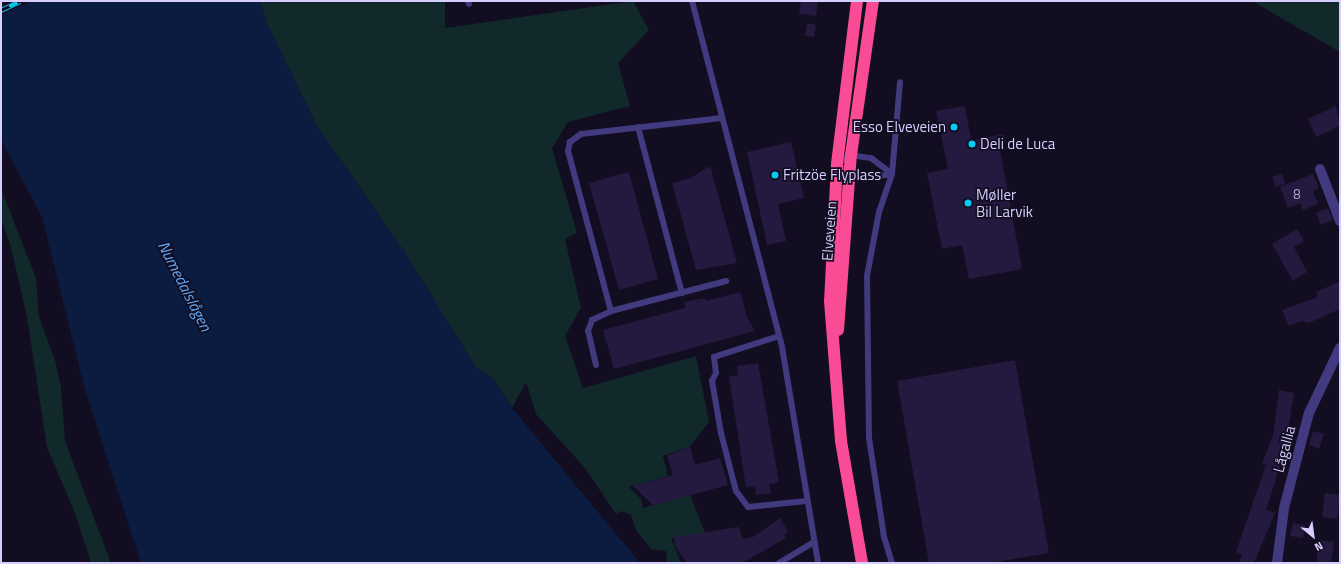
<!DOCTYPE html>
<html>
<head>
<meta charset="utf-8">
<style>
	body { margin:0 }
	#map { position:relative; width:1341px; height:564px; overflow:hidden; background:#120d20; font-family:"Titillium Web",sans-serif }
	div>[style] { position:absolute }
	.green>* { inset:0; background:#11292a }
	.water>* { inset:0; background:#0c1c40 }
	.pier>* { inset:0; background:#120d20 }
	.building>* { inset:0; background:#241a40 }
	.lane>* { height:6px; margin:-3px; padding:0 3px; transform-origin:3px; border-radius:3px; background:#413a7e }
	.street>* { height:10px; margin:-5px; padding:0 5px; transform-origin:5px; border-radius:5px; background:#413a7e }
	.highway>* { height:12px; margin:-6px; padding:0 6px; transform-origin:6px; border-radius:6px; background:#fa4c94 }
	.rail>* { height:4.5px; margin-top:-2.25px; transform-origin:0; background:repeating-linear-gradient(90deg,#120d20 0 9px,#06caf1 0 18px); box-sizing:border-box; border-block:1px solid #06caf1 }
	.dots>* { width:11px; height:11px; translate:-50% -50%; box-sizing:border-box; border:2px solid #120d20; border-radius:50% }
	span { translate:-50% -50%; white-space:nowrap; text-align:center; line-height:1.15; -webkit-text-stroke:3.5px #120d20; paint-order:stroke }
	.number-label { font-size:13px; color:#aaa1ce }
	.number-label span { -webkit-text-stroke-width:0 }
	.poi-label { font-size:15px; color:#d6cefe }
	.right { translate:-100% -50%; text-align:right }
	.left { translate:0 -50%; text-align:left }
	.street-label { font-size:15px; color:#d6cefe }
	.water-label { font-size:16px; color:#5ea8fb; font-style:italic }
	.frame { position:absolute; inset:0; border:2px solid #d6cefe; pointer-events:none }
	.north { position:absolute; left:1293px; top:516px; width:40px; height:40px; -webkit-text-stroke:3px #120d20; paint-order:stroke; rotate:151deg; font-size:11px; font-weight:700; line-height:16px; text-align:center; color:#d6cefe }
	.north::after { content:''; display:block; margin:auto; width:14px; height:18px; background:#d6cefe; clip-path:polygon(50% 0,100% 100%,50% 72%,0 100%) }
</style>
</head>
<body>
<div id="map">
	<div class="green">
		<div style="clip-path:polygon(260px 1px,445px 1px,445px 28px,633px 1px,649px 30px,618px 63px,630px 106px,568px 122px,552px 148px,577px 233px,565px 239px,581px 308px,565px 336px,583px 388px,696px 356px,709px 422px,690px 446px,663px 456px,668px 476px,629px 487px,641px 499px,643px 508px,690px 495px,705px 533px,671px 538px,681px 563px,667px 563px,666px 551px,651px 549px,636px 530px,631px 515px,621px 511px,616px 514px,585px 468px,536px 414px,526px 382px,512px 408px,493px 378px,476px 368px,404px 251px,317px 126px,268px 26px)"></div>
		<div style="clip-path:polygon(1252px 1px,1340px 1px,1340px 52px)"></div>
		<div style="clip-path:polygon(1px 189px,36px 278px,39px 317px,55px 360px,61px 388px,65px 441px,111px 563px,91px 563px,76px 516px,47px 447px,27px 317px,11px 247px,1px 219px)"></div>
	</div>
	<div class="water">
		<div style="clip-path:polygon(1px 1px,260px 1px,268px 26px,317px 126px,404px 251px,476px 368px,493px 378px,512px 408px,640px 563px,141px 563px,85px 390px,42px 217px,1px 140px)"></div>
	</div>
	<div class="pier">
		<div style="clip-path:polygon(7px 1px,31px 1px,1px 15px,1px 4px)"></div>
	</div>
	<div class="building">
		<div style="clip-path:polygon(801px 1px,818px 1px,816px 16px,799px 14px)"></div>
		<div style="clip-path:polygon(807px 23px,816px 25px,814px 37px,805px 36px)"></div>
		<div style="clip-path:polygon(965px 106px,971px 140px,1004px 134px,1005px 144px,999px 145px,1022px 269px,969px 279px,962px 245px,942px 249px,927px 173px,948px 169px,936px 111px)"></div>
		<div style="clip-path:polygon(1336px 106px,1340px 126px,1316px 137px,1308px 119px)"></div>
		<div style="clip-path:polygon(791px 142px,804px 198px,778px 204px,786px 241px,767px 245px,747px 152px)"></div>
		<div style="clip-path:polygon(710px 166px,737px 263px,696px 270px,672px 183px,691px 178px)"></div>
		<div style="clip-path:polygon(629px 172px,658px 279px,619px 290px,589px 183px)"></div>
		<div style="clip-path:polygon(1282px 174px,1285px 183px,1276px 187px,1272px 177px)"></div>
		<div style="clip-path:polygon(1313px 174px,1319px 188px,1313px 191px,1318px 204px,1303px 210px,1300px 203px,1288px 208px,1280px 187px)"></div>
		<div style="clip-path:polygon(1328px 208px,1333px 220px,1321px 225px,1316px 213px)"></div>
		<div style="clip-path:polygon(1297px 229px,1304px 241px,1294px 247px,1307px 272px,1293px 281px,1272px 244px)"></div>
		<div style="clip-path:polygon(1336px 283px,1340px 283px,1340px 309px,1309px 323px,1302px 321px,1289px 326px,1282px 310px,1318px 297px,1316px 292px)"></div>
		<div style="clip-path:polygon(740px 292px,747px 317px,755px 331px,614px 369px,603px 330px,685px 308px,684px 302px,705px 298px,706px 301px)"></div>
		<div style="clip-path:polygon(1015px 360px,1049px 553px,990px 563px,929px 563px,897px 381px)"></div>
		<div style="clip-path:polygon(758px 363px,779px 482px,769px 484px,771px 493px,756px 495px,755px 486px,746px 487px,729px 377px,738px 375px,737px 366px)"></div>
		<div style="clip-path:polygon(1279px 390px,1294px 393px,1284px 454px,1266px 510px,1275px 513px,1254px 563px,1239px 563px,1242px 555px,1236px 552px,1266px 465px,1262px 463px,1273px 436px)"></div>
		<div style="clip-path:polygon(1313px 431px,1324px 434px,1319px 449px,1309px 445px)"></div>
		<div style="clip-path:polygon(690px 446px,695px 465px,720px 458px,728px 485px,653px 505px,633px 486px,673px 475px,667px 456px)"></div>
		<div style="clip-path:polygon(1325px 493px,1340px 495px,1337px 519px,1322px 517px)"></div>
		<div style="clip-path:polygon(780px 518px,788px 532px,784px 535px,786px 538px,742px 563px,687px 563px,675px 546px,674px 537px,739px 527px,743px 539px,753px 537px)"></div>
		<div style="clip-path:polygon(1293px 523px,1305px 525px,1303px 538px,1290px 536px)"></div>
		<div style="clip-path:polygon(1317px 540px,1334px 542px,1331px 563px,1317px 563px)"></div>
	</div>
	<div class="lane">
		<div style="left:468px;top:1px;width:3px;rotate:72deg"></div>
		<div style="left:692px;top:1px;width:358px;rotate:75.4deg"></div>
		<div style="left:782px;top:347px;width:219px;rotate:80.5deg"></div>
		<div style="left:722px;top:118px;width:142px;rotate:173.5deg"></div>
		<div style="left:581px;top:134px;width:14px;rotate:144deg"></div>
		<div style="left:570px;top:142px;width:9px;rotate:103deg"></div>
		<div style="left:568px;top:151px;width:166px;rotate:75deg"></div>
		<div style="left:611px;top:311px;width:119px;rotate:-14.6deg"></div>
		<div style="left:638px;top:127px;width:172px;rotate:75.2deg"></div>
		<div style="left:851px;top:155px;width:20px;rotate:9deg"></div>
		<div style="left:871px;top:158px;width:26px;rotate:37deg"></div>
		<div style="left:892px;top:174px;width:25px;rotate:171deg"></div>
		<div style="left:867px;top:178px;width:18px;rotate:-167deg"></div>
		<div style="left:849px;top:174px;width:16px;rotate:-140deg"></div>
		<div style="left:837px;top:164px;width:17px;rotate:-33deg"></div>
		<div style="left:779px;top:336px;width:68px;rotate:162.1deg"></div>
		<div style="left:714px;top:357px;width:16px;rotate:83deg"></div>
		<div style="left:716px;top:373px;width:9px;rotate:117deg"></div>
		<div style="left:712px;top:381px;width:53px;rotate:80.2deg"></div>
		<div style="left:721px;top:433px;width:60px;rotate:75.5deg"></div>
		<div style="left:736px;top:491px;width:20px;rotate:53deg"></div>
		<div style="left:748px;top:507px;width:59px;rotate:-5.8deg"></div>
		<div style="left:596px;top:365px;width:35px;rotate:-103deg"></div>
		<div style="left:588px;top:331px;width:12px;rotate:-70deg"></div>
		<div style="left:592px;top:320px;width:21px;rotate:-25deg"></div>
		<div style="left:779px;top:563px;width:41px;rotate:-31deg"></div>
		<div style="left:892px;top:563px;width:27px;rotate:-107deg"></div>
		<div style="left:884px;top:537px;width:100px;rotate:-98.6deg"></div>
		<div style="left:869px;top:438px;width:162px;rotate:-90.7deg"></div>
		<div style="left:867px;top:276px;width:65px;rotate:-79.4deg"></div>
		<div style="left:879px;top:212px;width:40px;rotate:-71.1deg"></div>
		<div style="left:892px;top:174px;width:92px;rotate:-85deg"></div>
	</div>
	<div class="street">
		<div style="left:1320px;top:169px;width:56px;rotate:69deg"></div>
		<div style="left:1277px;top:563px;width:55px;rotate:-82.7deg"></div>
		<div style="left:1284px;top:508px;width:98px;rotate:-75.3deg"></div>
		<div style="left:1309px;top:413px;width:72px;rotate:-64.5deg"></div>
	</div>
	<div class="highway">
		<div style="left:857px;top:1px;width:164px;rotate:97deg"></div>
		<div style="left:837px;top:164px;width:137px;rotate:92.9deg"></div>
		<div style="left:830px;top:301px;width:140px;rotate:85.5deg"></div>
		<div style="left:841px;top:441px;width:124px;rotate:80.2deg"></div>
		<div style="left:838px;top:330px;width:175px;rotate:-85.8deg"></div>
		<div style="left:851px;top:155px;width:156px;rotate:-81.9deg"></div>
	</div>
	<div class="rail">
		<div style="left:1px;top:10px;width:21px;rotate:-25deg"></div>
	</div>
	<div class="dots">
		<div style="left:954px;top:127px;background:#06caf1"></div>
		<div style="left:972px;top:144px;background:#06caf1"></div>
		<div style="left:775px;top:175px;background:#06caf1"></div>
		<div style="left:968px;top:203px;background:#06caf1"></div>
	</div>
	<div class="number-label">
		<span style="left:1297px;top:194px">8</span>
	</div>
	<div class="poi-label">
		<span class="right" style="left:946px;top:127px">Esso Elveveien</span>
		<span class="left" style="left:980px;top:144px">Deli de Luca</span>
		<span class="left" style="left:783px;top:175px">Fritzöe Flyplass</span>
		<span class="left" style="left:976px;top:203px">Møller<br>Bil Larvik</span>
	</div>
	<div class="street-label">
		<span style="left:829px;top:231px;rotate:-86deg">Elveveien</span>
		<span style="left:1284px;top:449px;rotate:-75deg">Lågallia</span>
	</div>
	<div class="water-label">
		<span style="left:185px;top:286px;rotate:63deg">Numedalslågen</span>
	</div>
	<div class="frame"></div>
	<div class="north">N</div>
</div>
</body>
</html>
